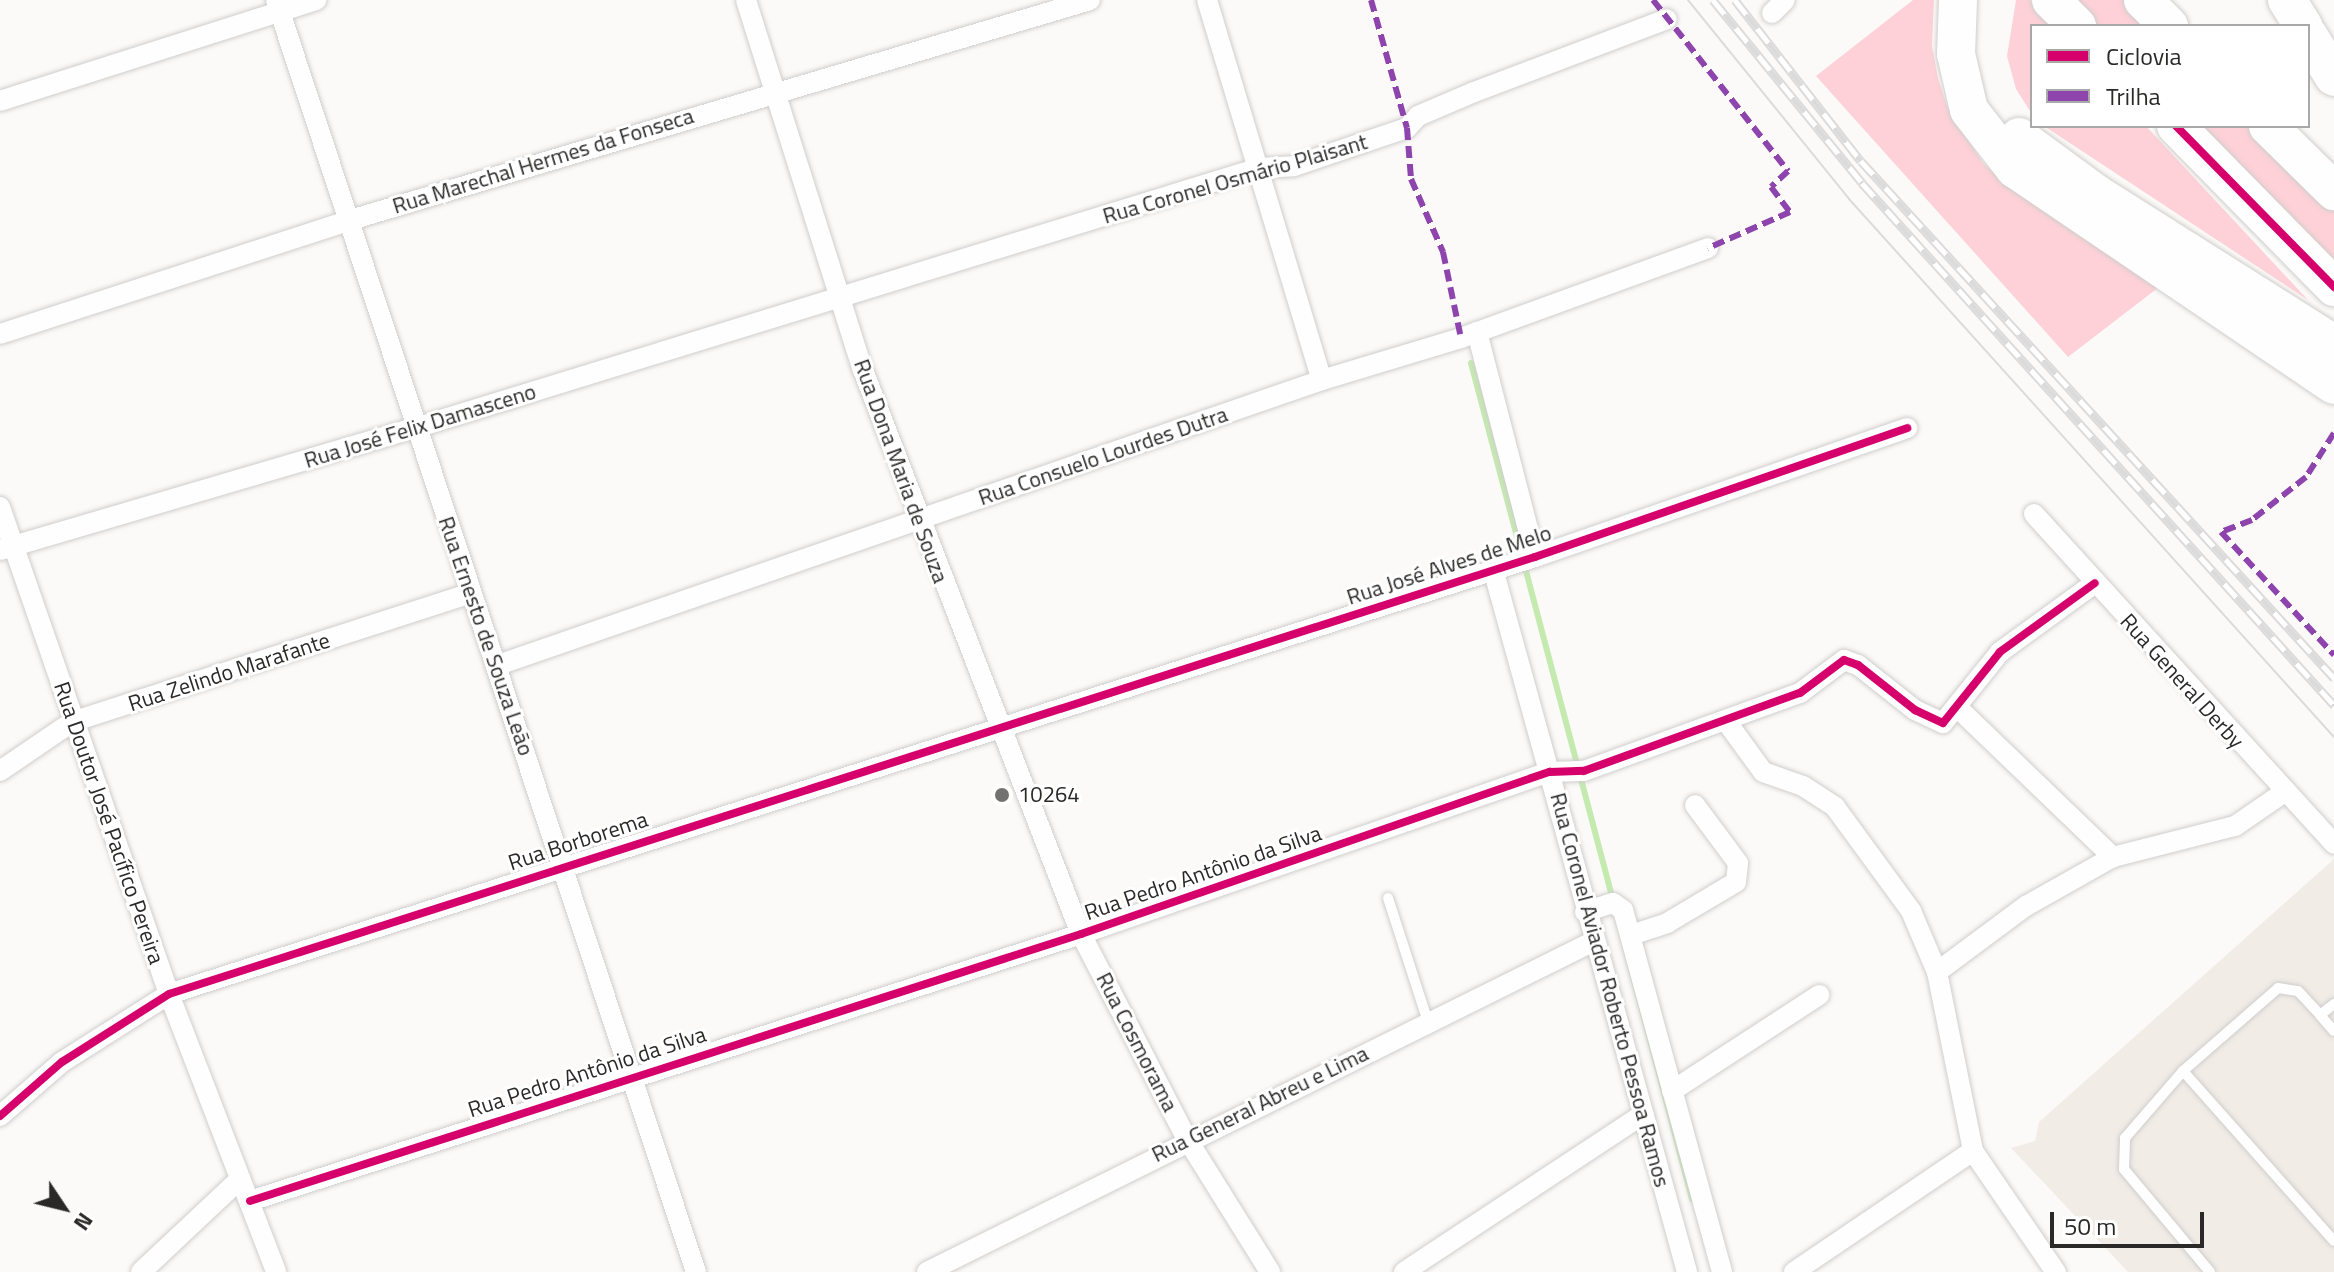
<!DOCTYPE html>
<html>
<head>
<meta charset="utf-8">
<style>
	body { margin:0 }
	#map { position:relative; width:2334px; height:1272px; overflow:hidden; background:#fcfaf8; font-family:"Titillium Web",sans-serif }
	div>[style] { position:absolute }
	.built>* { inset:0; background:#f2ece6 }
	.green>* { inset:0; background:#fdd1d7 }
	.stream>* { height:6px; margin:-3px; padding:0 3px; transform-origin:3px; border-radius:3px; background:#c5eab0 }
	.roads { filter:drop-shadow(0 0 2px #cfcecd) drop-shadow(0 0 2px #cfcecd) }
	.lane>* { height:10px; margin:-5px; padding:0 5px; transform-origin:5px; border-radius:5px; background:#fffefe }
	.street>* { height:20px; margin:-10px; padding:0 10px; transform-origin:10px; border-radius:10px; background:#fffefe }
	.highway>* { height:38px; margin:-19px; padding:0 19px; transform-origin:19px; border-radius:19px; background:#fffefe }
	.tram>* { height:2px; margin:-1px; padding:0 1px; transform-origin:1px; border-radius:1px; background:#dcdbdb }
	.rail>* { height:9px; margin-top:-4.5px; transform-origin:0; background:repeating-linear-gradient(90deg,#fff 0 18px,#dcdbdb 0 36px); box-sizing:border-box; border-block:2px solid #dcdbdb }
	.quiet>* { height:6px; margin-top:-3px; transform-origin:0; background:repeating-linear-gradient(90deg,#8e44ad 0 12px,transparent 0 18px) }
	.cycleway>* { height:8px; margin:-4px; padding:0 4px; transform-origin:4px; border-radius:4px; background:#d6006c }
	.dots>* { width:22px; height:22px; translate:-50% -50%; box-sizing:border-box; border:4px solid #fff; border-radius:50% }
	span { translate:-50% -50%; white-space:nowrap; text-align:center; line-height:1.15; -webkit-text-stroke:6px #fff; paint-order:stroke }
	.street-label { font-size:22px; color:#2a2928 }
	.poi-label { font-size:22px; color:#2a2928 }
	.left { translate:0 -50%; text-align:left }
	.legend { position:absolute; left:2030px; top:24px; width:280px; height:104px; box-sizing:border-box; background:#fff; border:2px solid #aaa9a9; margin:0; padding:10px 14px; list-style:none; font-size:24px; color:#2a2928 }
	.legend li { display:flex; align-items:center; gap:16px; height:40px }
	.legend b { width:40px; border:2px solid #aaa9a9 }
	.north { position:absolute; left:24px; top:1168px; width:80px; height:80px; -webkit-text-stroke:6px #fff; paint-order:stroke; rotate:125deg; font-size:22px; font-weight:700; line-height:32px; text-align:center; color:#2a2928 }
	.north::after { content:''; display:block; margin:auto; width:28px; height:36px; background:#2a2928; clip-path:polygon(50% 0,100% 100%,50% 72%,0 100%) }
	.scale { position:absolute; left:2050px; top:1212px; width:154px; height:36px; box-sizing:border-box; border:4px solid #2a2928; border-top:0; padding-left:10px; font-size:24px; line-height:28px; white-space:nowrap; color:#2a2928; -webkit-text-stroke:6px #fff; paint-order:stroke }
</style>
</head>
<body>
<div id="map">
	<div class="built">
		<div style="clip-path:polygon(2334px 859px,2334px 1272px,2128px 1272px,2011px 1148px,2035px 1141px,2039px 1122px)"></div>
	</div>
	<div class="green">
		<div style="clip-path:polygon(1913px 0,1934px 0,1932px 46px,1938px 78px,1948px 109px,1983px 163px,2006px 185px,2159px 287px,2068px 357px,1816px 76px)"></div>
		<div style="clip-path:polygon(2016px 0,2030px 0,2054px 26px,2032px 26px,2032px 114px,2016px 89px,2007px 56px)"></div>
		<div style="clip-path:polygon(2062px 0,2127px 0,2152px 26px,2087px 26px)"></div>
		<div style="clip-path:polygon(2045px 126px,2146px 126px,2308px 300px,2047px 128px)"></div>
		<div style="clip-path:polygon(2188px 126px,2251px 126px,2334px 207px,2334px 264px)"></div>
	</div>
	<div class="stream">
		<div style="left:1471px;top:363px;width:865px;rotate:75.19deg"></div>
	</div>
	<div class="roads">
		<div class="lane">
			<div style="left:1388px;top:898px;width:130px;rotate:72.1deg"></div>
			<div style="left:2320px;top:1015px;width:21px;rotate:49deg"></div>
			<div style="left:2183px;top:1071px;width:227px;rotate:48.4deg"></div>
			<div style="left:2210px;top:1272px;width:134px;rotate:-129.9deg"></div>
			<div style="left:2124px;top:1169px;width:31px;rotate:-88deg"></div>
			<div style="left:2125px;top:1138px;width:89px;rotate:-49.1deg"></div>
			<div style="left:2183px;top:1071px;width:126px;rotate:-41.1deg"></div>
			<div style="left:2278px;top:988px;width:20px;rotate:9deg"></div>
			<div style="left:2298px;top:991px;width:33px;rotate:47deg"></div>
			<div style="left:2320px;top:1015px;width:18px;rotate:-38deg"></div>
		</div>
		<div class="street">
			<div style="left:276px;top:0;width:1340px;rotate:71.73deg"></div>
			<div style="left:746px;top:0;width:388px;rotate:72.5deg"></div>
			<div style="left:863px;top:370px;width:605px;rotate:68.87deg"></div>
			<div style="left:1081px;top:934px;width:231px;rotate:62.7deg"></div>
			<div style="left:1187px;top:1139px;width:157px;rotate:58deg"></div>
			<div style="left:1207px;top:0;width:397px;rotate:73.2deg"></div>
			<div style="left:1772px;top:13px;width:18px;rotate:-45deg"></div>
			<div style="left:0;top:101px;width:332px;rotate:-17.7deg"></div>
			<div style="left:1477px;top:332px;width:232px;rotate:75.5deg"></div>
			<div style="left:0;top:334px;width:365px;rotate:-18deg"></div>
			<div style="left:347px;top:221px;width:775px;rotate:-16.56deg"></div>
			<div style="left:0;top:507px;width:515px;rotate:70.86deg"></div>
			<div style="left:169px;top:994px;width:298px;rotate:68.9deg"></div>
			<div style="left:2034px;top:514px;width:446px;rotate:47.7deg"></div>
			<div style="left:0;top:550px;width:433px;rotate:-16.4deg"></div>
			<div style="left:415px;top:428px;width:883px;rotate:-17.12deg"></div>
			<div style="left:1259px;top:168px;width:35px;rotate:-3deg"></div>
			<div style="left:1294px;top:166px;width:119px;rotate:-18.6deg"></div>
			<div style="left:1407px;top:128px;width:16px;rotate:-47deg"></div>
			<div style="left:1418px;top:116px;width:61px;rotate:-23.2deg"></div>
			<div style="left:1474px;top:92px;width:206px;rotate:-20.7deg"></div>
			<div style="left:1493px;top:569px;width:729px;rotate:74.57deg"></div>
			<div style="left:498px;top:665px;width:872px;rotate:-19.08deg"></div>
			<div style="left:1322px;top:380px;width:145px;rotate:-16.8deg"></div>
			<div style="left:1461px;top:338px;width:263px;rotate:-20deg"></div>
			<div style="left:1959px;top:709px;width:214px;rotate:43.9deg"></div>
			<div style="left:1726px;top:721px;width:63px;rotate:54deg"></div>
			<div style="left:1763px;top:772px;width:42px;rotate:19.3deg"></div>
			<div style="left:1803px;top:786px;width:38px;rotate:33deg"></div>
			<div style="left:1835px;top:807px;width:129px;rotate:53.8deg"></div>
			<div style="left:1911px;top:911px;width:66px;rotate:66.9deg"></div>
			<div style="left:1937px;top:972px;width:183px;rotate:78.6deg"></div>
			<div style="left:1973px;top:1151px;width:147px;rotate:55.6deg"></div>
			<div style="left:0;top:771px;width:87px;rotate:-34.2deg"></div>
			<div style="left:72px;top:722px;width:417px;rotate:-17.9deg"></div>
			<div style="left:1585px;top:912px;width:29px;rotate:-18deg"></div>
			<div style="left:1613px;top:903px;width:12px;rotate:35deg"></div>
			<div style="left:1623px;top:910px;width:375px;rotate:74.7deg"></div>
			<div style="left:1631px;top:935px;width:38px;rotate:-18deg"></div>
			<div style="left:1667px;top:923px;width:80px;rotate:-30.7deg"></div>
			<div style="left:1736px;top:882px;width:19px;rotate:-84deg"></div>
			<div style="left:1738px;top:863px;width:72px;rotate:-126.6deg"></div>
			<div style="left:1937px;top:972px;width:111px;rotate:-36.6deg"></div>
			<div style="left:2026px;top:906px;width:100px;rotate:-29.4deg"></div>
			<div style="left:2113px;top:857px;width:126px;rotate:-14.3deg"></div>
			<div style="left:2235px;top:826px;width:58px;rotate:-34.5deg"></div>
			<div style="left:1672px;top:1091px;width:176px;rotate:-33.1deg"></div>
			<div style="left:0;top:1116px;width:82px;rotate:-41.1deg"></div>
			<div style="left:62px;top:1062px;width:127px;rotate:-32.4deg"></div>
			<div style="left:169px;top:994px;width:1434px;rotate:-17.74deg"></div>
			<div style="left:1535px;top:557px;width:394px;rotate:-19.1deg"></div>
			<div style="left:250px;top:1201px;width:873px;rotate:-17.81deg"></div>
			<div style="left:1081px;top:934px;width:496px;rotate:-19.1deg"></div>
			<div style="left:1550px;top:772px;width:34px;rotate:-2deg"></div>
			<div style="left:1584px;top:771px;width:230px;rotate:-19.9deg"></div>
			<div style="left:1800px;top:693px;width:55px;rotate:-36.9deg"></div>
			<div style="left:1844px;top:660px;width:15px;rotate:20deg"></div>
			<div style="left:1858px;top:665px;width:73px;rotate:38.3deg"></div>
			<div style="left:1915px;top:710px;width:31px;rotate:25deg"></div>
			<div style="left:1943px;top:723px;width:91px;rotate:-51.2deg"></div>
			<div style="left:2000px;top:652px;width:117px;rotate:-36deg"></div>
			<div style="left:141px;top:1272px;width:136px;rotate:-43.2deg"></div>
			<div style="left:927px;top:1272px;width:745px;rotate:-26.39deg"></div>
			<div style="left:1404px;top:1272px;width:287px;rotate:-33.4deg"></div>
			<div style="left:1794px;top:1272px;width:216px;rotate:-34.1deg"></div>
		</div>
		<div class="highway">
			<div style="left:1958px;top:0;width:54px;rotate:92.1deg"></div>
			<div style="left:1956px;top:54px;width:57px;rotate:76.9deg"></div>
			<div style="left:1969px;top:110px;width:75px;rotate:52.1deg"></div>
			<div style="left:2015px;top:169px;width:385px;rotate:34.1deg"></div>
			<div style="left:2051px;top:0;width:37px;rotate:45deg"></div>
			<div style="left:2143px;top:0;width:37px;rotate:45deg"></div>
			<div style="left:2287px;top:0;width:31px;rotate:58deg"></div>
			<div style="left:2308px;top:35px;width:49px;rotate:58.2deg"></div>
			<div style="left:2176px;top:126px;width:226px;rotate:45.5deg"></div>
			<div style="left:2268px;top:126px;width:93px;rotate:44.6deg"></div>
			<div style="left:2019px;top:137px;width:98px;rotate:36.3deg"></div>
			<div style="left:2098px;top:195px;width:279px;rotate:32.3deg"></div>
		</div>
	</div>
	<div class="tram">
		<div style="left:1688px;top:0;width:256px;rotate:51deg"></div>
		<div style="left:1849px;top:199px;width:724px;rotate:47.97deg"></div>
	</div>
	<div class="rail">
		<div style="left:1713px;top:0;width:236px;rotate:50.8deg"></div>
		<div style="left:1862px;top:183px;width:704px;rotate:47.88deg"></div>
		<div style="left:1735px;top:0;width:204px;rotate:52deg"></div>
		<div style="left:1861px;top:161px;width:701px;rotate:47.54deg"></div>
	</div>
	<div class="quiet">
		<div style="left:1371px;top:0;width:133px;rotate:74.3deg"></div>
		<div style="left:1407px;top:128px;width:51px;rotate:85.5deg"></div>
		<div style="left:1411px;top:179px;width:80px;rotate:66.3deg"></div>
		<div style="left:1443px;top:252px;width:88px;rotate:78.2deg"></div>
		<div style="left:1653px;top:0;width:218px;rotate:51.7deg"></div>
		<div style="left:1788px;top:171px;width:23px;rotate:137deg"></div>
		<div style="left:1771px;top:187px;width:31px;rotate:53deg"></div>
		<div style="left:1790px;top:212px;width:90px;rotate:156.3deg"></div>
		<div style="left:2334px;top:433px;width:52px;rotate:122.5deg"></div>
		<div style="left:2306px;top:477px;width:69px;rotate:141.5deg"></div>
		<div style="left:2252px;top:520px;width:33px;rotate:159deg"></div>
		<div style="left:2221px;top:532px;width:167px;rotate:47.4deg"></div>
	</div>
	<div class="cycleway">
		<div style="left:2176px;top:126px;width:226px;rotate:45.5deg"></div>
		<div style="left:0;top:1116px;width:82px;rotate:-41.1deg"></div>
		<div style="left:62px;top:1062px;width:127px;rotate:-32.4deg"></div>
		<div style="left:169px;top:994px;width:1434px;rotate:-17.74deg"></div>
		<div style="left:1535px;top:557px;width:394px;rotate:-19.1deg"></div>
		<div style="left:250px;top:1201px;width:873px;rotate:-17.81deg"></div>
		<div style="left:1081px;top:934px;width:496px;rotate:-19.1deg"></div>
		<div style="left:1550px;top:772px;width:34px;rotate:-2deg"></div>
		<div style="left:1584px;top:771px;width:230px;rotate:-19.9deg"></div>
		<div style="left:1800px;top:693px;width:55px;rotate:-36.9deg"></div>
		<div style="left:1844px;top:660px;width:15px;rotate:20deg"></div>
		<div style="left:1858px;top:665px;width:73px;rotate:38.3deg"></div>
		<div style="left:1915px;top:710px;width:31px;rotate:25deg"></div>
		<div style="left:1943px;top:723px;width:91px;rotate:-51.2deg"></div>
		<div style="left:2000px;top:652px;width:117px;rotate:-36deg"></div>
	</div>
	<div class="dots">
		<div style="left:1002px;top:795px;background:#747271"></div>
	</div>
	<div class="street-label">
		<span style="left:543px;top:161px;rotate:-17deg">Rua Marechal Hermes da Fonseca</span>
		<span style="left:1235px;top:179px;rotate:-16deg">Rua Coronel Osmário Plaisant</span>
		<span style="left:420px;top:426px;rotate:-17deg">Rua José Felix Damasceno</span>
		<span style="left:1103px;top:456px;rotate:-19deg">Rua Consuelo Lourdes Dutra</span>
		<span style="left:901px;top:471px;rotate:70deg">Rua Dona Maria de Souza</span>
		<span style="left:1449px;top:565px;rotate:-18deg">Rua José Alves de Melo</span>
		<span style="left:486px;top:636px;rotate:71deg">Rua Ernesto de Souza Leão</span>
		<span style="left:229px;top:672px;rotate:-18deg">Rua Zelindo Marafante</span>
		<span style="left:2182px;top:681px;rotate:48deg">Rua General Derby</span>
		<span style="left:109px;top:823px;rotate:71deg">Rua Doutor José Pacífico Pereira</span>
		<span style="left:578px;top:841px;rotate:-18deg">Rua Borborema</span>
		<span style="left:1203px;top:873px;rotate:-19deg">Rua Pedro Antônio da Silva</span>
		<span style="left:1610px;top:990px;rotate:75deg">Rua Coronel Aviador Roberto Pessoa Ramos</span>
		<span style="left:1137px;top:1042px;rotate:63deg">Rua Cosmorama</span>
		<span style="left:587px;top:1072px;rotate:-18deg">Rua Pedro Antônio da Silva</span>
		<span style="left:1260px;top:1104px;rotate:-26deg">Rua General Abreu e Lima</span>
	</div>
	<div class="poi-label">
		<span class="left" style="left:1018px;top:795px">10264</span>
	</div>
	<ul class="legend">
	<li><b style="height:10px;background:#d6006c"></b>Ciclovia</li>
	<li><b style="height:10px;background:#8e44ad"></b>Trilha</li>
	</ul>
	<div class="north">N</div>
	<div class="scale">50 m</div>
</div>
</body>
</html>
